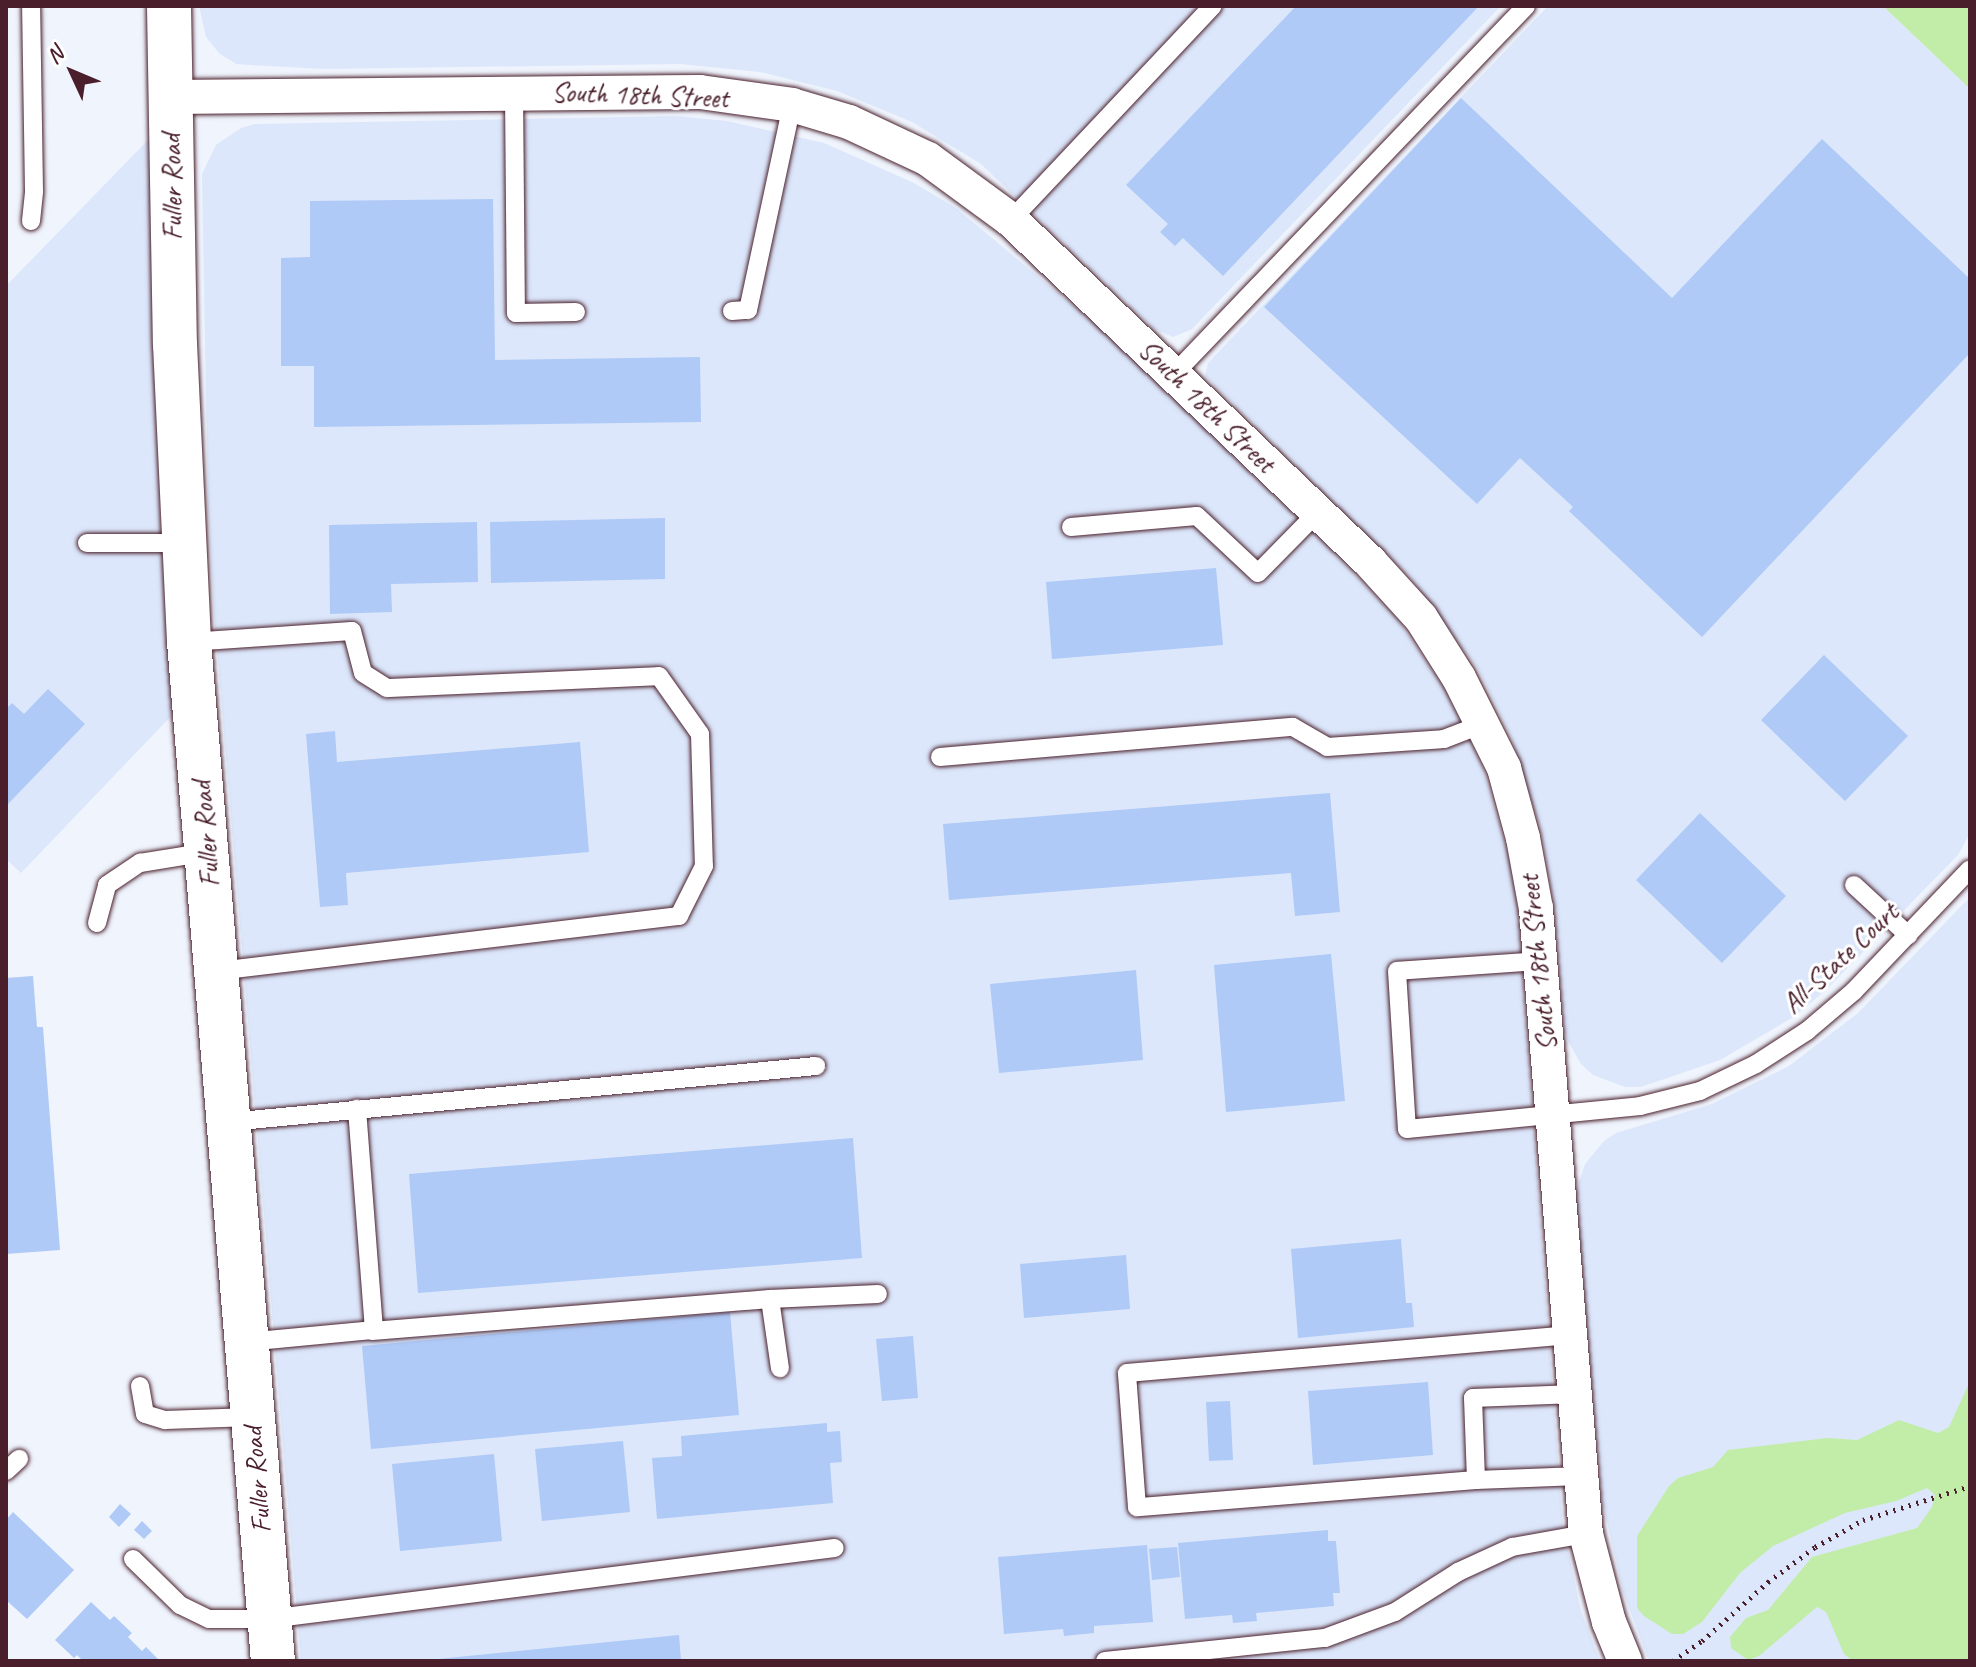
<!DOCTYPE html>
<html>
<head>
<meta charset="utf-8">
<style>
	body { margin:0 }
	#map { position:relative; width:1976px; height:1667px; overflow:hidden; background:#eff4fd; font-family:Caveat,sans-serif }
	div>[style] { position:absolute }
	.built>* { inset:0; background:#dce7fb }
	.green>* { inset:0; background:#c2eda9 }
	.building>* { inset:0; background:#afcaf7 }
	.path>* { height:5px; margin-top:-2.5px; transform-origin:0; background:repeating-linear-gradient(90deg,#4a1f2b 0 2px,transparent 0 8px) }
	.roads { filter:drop-shadow(0 0 2px #4a1f2b) drop-shadow(0 0 2px #4a1f2b) }
	.service>* { height:18px; margin:-9px; padding:0 9px; transform-origin:9px; border-radius:9px; background:#fff }
	.minor>* { height:34px; margin:-17px; padding:0 17px; transform-origin:17px; border-radius:17px; background:#fff }
	.tertiary>* { height:44px; margin:-22px; padding:0 22px; transform-origin:22px; border-radius:22px; background:#fff }
	span { translate:-50% -50%; white-space:nowrap; text-align:center; line-height:1.15; -webkit-text-stroke:6px #fff; paint-order:stroke }
	.street-label { font-size:28px; color:#4a1f2b }
	.frame { position:absolute; inset:0; border:8px solid #4a1f2b; pointer-events:none }
	.north { position:absolute; left:32px; top:32px; width:80px; height:80px; -webkit-text-stroke:6px #fff; paint-order:stroke; rotate:314deg; font-size:22px; font-weight:700; line-height:32px; text-align:center; color:#4a1f2b }
	.north::after { content:''; display:block; margin:auto; width:28px; height:36px; background:#4a1f2b; clip-path:polygon(50% 0,100% 100%,50% 72%,0 100%) }
</style>
</head>
<body>
<div id="map">
	<div class="built">
		<div style="clip-path:polygon(199px 6px,1501px 6px,1192px 329px,1173px 337px,1153px 328px,981px 164px,912px 122px,837px 91px,760px 72px,680px 64px,322px 69px,236px 64px,219px 53px,206px 37px)"></div>
		<div style="clip-path:polygon(1548px 6px,1883px 6px,1970px 89px,1970px 833px,1958px 855px,1825px 991px,1792px 1018px,1720px 1060px,1641px 1087px,1625px 1087px,1593px 1075px,1581px 1064px,1565px 1036px,1554px 904px,1542px 834px,1513px 741px,1478px 669px,1410px 577px,1205px 376px,1208px 363px)"></div>
		<div style="clip-path:polygon(676px 116px,727px 121px,824px 143px,914px 183px,956px 208px,1094px 323px,1335px 554px,1395px 616px,1443px 686px,1483px 768px,1509px 857px,1517px 902px,1563px 1528px,1581px 1611px,1600px 1661px,301px 1661px,214px 613px,208px 506px,202px 174px,216px 145px,241px 128px,255px 124px)"></div>
		<div style="clip-path:polygon(152px 136px,160px 518px,175px 712px,21px 873px,6px 859px,6px 286px)"></div>
		<div style="clip-path:polygon(1970px 897px,1970px 1661px,1649px 1661px,1623px 1592px,1602px 1500px,1576px 1192px,1585px 1164px,1604px 1141px,1616px 1133px,1712px 1104px,1789px 1066px,1858px 1013px)"></div>
	</div>
	<div class="green">
		<div style="clip-path:polygon(1883px 6px,1970px 6px,1970px 89px)"></div>
		<div style="clip-path:polygon(1970px 1381px,1970px 1661px,1853px 1661px,1844px 1654px,1826px 1612px,1817px 1607px,1759px 1656px,1748px 1660px,1731px 1648px,1730px 1637px,1746px 1618px,1768px 1610px,1812px 1557px,1917px 1528px,1932px 1507px,1935px 1495px,1927px 1488px,1896px 1501px,1845px 1513px,1773px 1546px,1740px 1573px,1702px 1622px,1683px 1634px,1672px 1634px,1644px 1616px,1637px 1608px,1637px 1536px,1669px 1486px,1678px 1478px,1713px 1467px,1728px 1450px,1827px 1438px,1857px 1440px,1899px 1420px,1938px 1433px,1949px 1427px)"></div>
	</div>
	<div class="building">
		<div style="clip-path:polygon(1296px 6px,1479px 6px,1223px 276px,1183px 238px,1175px 246px,1160px 232px,1168px 224px,1126px 185px)"></div>
		<div style="clip-path:polygon(1461px 98px,1672px 298px,1822px 139px,1970px 279px,1970px 353px,1702px 637px,1569px 511px,1573px 507px,1520px 458px,1477px 504px,1264px 307px)"></div>
		<div style="clip-path:polygon(493px 199px,495px 360px,700px 357px,701px 422px,314px 427px,314px 366px,281px 366px,281px 258px,310px 257px,310px 201px)"></div>
		<div style="clip-path:polygon(665px 518px,665px 579px,491px 583px,490px 522px)"></div>
		<div style="clip-path:polygon(477px 522px,478px 582px,391px 584px,392px 612px,330px 614px,329px 525px)"></div>
		<div style="clip-path:polygon(1216px 568px,1223px 645px,1052px 659px,1046px 582px)"></div>
		<div style="clip-path:polygon(1824px 655px,1908px 736px,1845px 801px,1761px 720px)"></div>
		<div style="clip-path:polygon(48px 689px,85px 724px,8px 804px,6px 709px,12px 703px,24px 714px)"></div>
		<div style="clip-path:polygon(335px 731px,337px 762px,580px 742px,589px 852px,346px 873px,348px 905px,320px 907px,306px 734px)"></div>
		<div style="clip-path:polygon(1330px 793px,1340px 912px,1295px 916px,1291px 873px,949px 900px,943px 824px)"></div>
		<div style="clip-path:polygon(1700px 813px,1786px 896px,1722px 963px,1636px 880px)"></div>
		<div style="clip-path:polygon(1331px 954px,1345px 1101px,1226px 1112px,1214px 965px)"></div>
		<div style="clip-path:polygon(1136px 970px,1143px 1060px,999px 1073px,990px 984px)"></div>
		<div style="clip-path:polygon(33px 976px,37px 1027px,43px 1027px,60px 1250px,6px 1254px,6px 978px)"></div>
		<div style="clip-path:polygon(853px 1138px,862px 1258px,418px 1293px,409px 1174px)"></div>
		<div style="clip-path:polygon(1401px 1239px,1406px 1303px,1412px 1303px,1414px 1327px,1298px 1338px,1291px 1249px)"></div>
		<div style="clip-path:polygon(1126px 1255px,1130px 1309px,1024px 1318px,1020px 1264px)"></div>
		<div style="clip-path:polygon(730px 1312px,739px 1415px,371px 1449px,362px 1346px)"></div>
		<div style="clip-path:polygon(913px 1336px,918px 1398px,882px 1401px,876px 1339px)"></div>
		<div style="clip-path:polygon(1428px 1382px,1433px 1455px,1313px 1465px,1308px 1391px)"></div>
		<div style="clip-path:polygon(1230px 1401px,1233px 1460px,1209px 1461px,1206px 1402px)"></div>
		<div style="clip-path:polygon(827px 1423px,827px 1432px,840px 1431px,842px 1462px,830px 1463px,833px 1503px,657px 1519px,652px 1458px,682px 1456px,681px 1436px)"></div>
		<div style="clip-path:polygon(623px 1441px,630px 1512px,542px 1521px,535px 1449px)"></div>
		<div style="clip-path:polygon(494px 1454px,502px 1541px,400px 1551px,392px 1464px)"></div>
		<div style="clip-path:polygon(120px 1504px,131px 1514px,119px 1527px,109px 1517px)"></div>
		<div style="clip-path:polygon(13px 1512px,74px 1570px,27px 1619px,6px 1600px,6px 1520px)"></div>
		<div style="clip-path:polygon(142px 1521px,152px 1531px,144px 1539px,134px 1530px)"></div>
		<div style="clip-path:polygon(1328px 1530px,1328px 1541px,1336px 1541px,1340px 1593px,1333px 1593px,1334px 1606px,1256px 1613px,1257px 1621px,1233px 1623px,1232px 1615px,1185px 1619px,1178px 1543px)"></div>
		<div style="clip-path:polygon(1147px 1545px,1153px 1622px,1094px 1626px,1094px 1633px,1064px 1636px,1063px 1629px,1004px 1634px,998px 1557px)"></div>
		<div style="clip-path:polygon(1177px 1547px,1180px 1577px,1152px 1580px,1149px 1549px)"></div>
		<div style="clip-path:polygon(91px 1602px,110px 1620px,114px 1616px,132px 1633px,128px 1637px,142px 1651px,146px 1647px,160px 1661px,83px 1661px,77px 1655px,74px 1658px,55px 1640px)"></div>
		<div style="clip-path:polygon(679px 1635px,681px 1661px,438px 1661px,438px 1659px)"></div>
	</div>
	<div class="path">
		<div style="left:1673px;top:1661px;width:35px;rotate:-35deg"></div>
		<div style="left:1702px;top:1641px;width:89px;rotate:-41.8deg"></div>
		<div style="left:1768px;top:1582px;width:59px;rotate:-36.7deg"></div>
		<div style="left:1815px;top:1547px;width:55px;rotate:-29.4deg"></div>
		<div style="left:1863px;top:1520px;width:112px;rotate:-17.6deg"></div>
	</div>
	<div class="roads">
		<div class="service">
			<div style="left:514px;top:92px;width:221px;rotate:89.5deg"></div>
			<div style="left:516px;top:313px;width:60px;rotate:-1deg"></div>
			<div style="left:1011px;top:220px;width:294px;rotate:-46.7deg"></div>
			<div style="left:31px;top:221px;width:30px;rotate:-84deg"></div>
			<div style="left:34px;top:191px;width:185px;rotate:-90.9deg"></div>
			<div style="left:732px;top:311px;width:16px;rotate:-4deg"></div>
			<div style="left:748px;top:310px;width:210px;rotate:-77.9deg"></div>
			<div style="left:1174px;top:374px;width:509px;rotate:-46.27deg"></div>
			<div style="left:1071px;top:527px;width:126px;rotate:-5deg"></div>
			<div style="left:1197px;top:516px;width:83px;rotate:43.1deg"></div>
			<div style="left:1258px;top:573px;width:86px;rotate:-45.5deg"></div>
			<div style="left:87px;top:543px;width:98px"></div>
			<div style="left:189px;top:642px;width:163px;rotate:-3.9deg"></div>
			<div style="left:352px;top:631px;width:43px;rotate:75.3deg"></div>
			<div style="left:363px;top:673px;width:28px;rotate:32deg"></div>
			<div style="left:387px;top:688px;width:272px;rotate:-2.5deg"></div>
			<div style="left:659px;top:676px;width:71px;rotate:54.7deg"></div>
			<div style="left:700px;top:734px;width:132px;rotate:88.3deg"></div>
			<div style="left:704px;top:866px;width:56px;rotate:116.6deg"></div>
			<div style="left:679px;top:916px;width:465px;rotate:173.2deg"></div>
			<div style="left:940px;top:757px;width:354px;rotate:-4.9deg"></div>
			<div style="left:1293px;top:727px;width:39px;rotate:30deg"></div>
			<div style="left:1327px;top:747px;width:117px;rotate:-3.9deg"></div>
			<div style="left:1444px;top:739px;width:42px;rotate:-21deg"></div>
			<div style="left:1854px;top:885px;width:74px;rotate:42.8deg"></div>
			<div style="left:97px;top:923px;width:39px;rotate:-75deg"></div>
			<div style="left:107px;top:885px;width:40px;rotate:-34deg"></div>
			<div style="left:140px;top:863px;width:68px;rotate:-9.3deg"></div>
			<div style="left:1540px;top:961px;width:143px;rotate:176deg"></div>
			<div style="left:1397px;top:971px;width:158px;rotate:86.4deg"></div>
			<div style="left:1407px;top:1129px;width:234px;rotate:-5.6deg"></div>
			<div style="left:1640px;top:1106px;width:62px;rotate:-14deg"></div>
			<div style="left:1700px;top:1091px;width:62px;rotate:-25.7deg"></div>
			<div style="left:1756px;top:1064px;width:61px;rotate:-32.9deg"></div>
			<div style="left:1807px;top:1031px;width:62px;rotate:-40.4deg"></div>
			<div style="left:1854px;top:991px;width:168px;rotate:-46.4deg"></div>
			<div style="left:229px;top:1122px;width:590px;rotate:-5.45deg"></div>
			<div style="left:770px;top:1299px;width:108px;rotate:-2.7deg"></div>
			<div style="left:372px;top:1331px;width:399px;rotate:-4.6deg"></div>
			<div style="left:770px;top:1299px;width:70px;rotate:81.8deg"></div>
			<div style="left:246px;top:1342px;width:129px;rotate:-5.4deg"></div>
			<div style="left:374px;top:1330px;width:222px;rotate:-94.4deg"></div>
			<div style="left:140px;top:1386px;width:28px;rotate:80deg"></div>
			<div style="left:145px;top:1414px;width:21px;rotate:17deg"></div>
			<div style="left:165px;top:1420px;width:87px;rotate:-2deg"></div>
			<div style="left:1575px;top:1394px;width:102px;rotate:177.8deg"></div>
			<div style="left:1473px;top:1398px;width:82px;rotate:87.9deg"></div>
			<div style="left:1476px;top:1480px;width:104px;rotate:-2.2deg"></div>
			<div style="left:6px;top:1471px;width:18px;rotate:-43deg"></div>
			<div style="left:1476px;top:1480px;width:340px;rotate:175.4deg"></div>
			<div style="left:1137px;top:1507px;width:134px;rotate:-94.3deg"></div>
			<div style="left:1127px;top:1373px;width:445px;rotate:-4.9deg"></div>
			<div style="left:133px;top:1559px;width:66px;rotate:44.4deg"></div>
			<div style="left:180px;top:1605px;width:32px;rotate:26deg"></div>
			<div style="left:209px;top:1619px;width:60px"></div>
			<div style="left:269px;top:1619px;width:570px;rotate:-7.15deg"></div>
			<div style="left:1105px;top:1661px;width:221px;rotate:-6deg"></div>
			<div style="left:1325px;top:1638px;width:75px;rotate:-20.4deg"></div>
			<div style="left:1395px;top:1612px;width:75px;rotate:-32.4deg"></div>
			<div style="left:1458px;top:1572px;width:60px;rotate:-24.8deg"></div>
			<div style="left:1512px;top:1547px;width:75px;rotate:-10deg"></div>
		</div>
		<div class="minor">
			<div style="left:171px;top:97px;width:529px;rotate:-0.54deg"></div>
			<div style="left:700px;top:92px;width:93px;rotate:8deg"></div>
			<div style="left:792px;top:105px;width:59px;rotate:16.6deg"></div>
			<div style="left:849px;top:122px;width:87px;rotate:25.1deg"></div>
			<div style="left:928px;top:159px;width:103px;rotate:36.3deg"></div>
			<div style="left:1011px;top:220px;width:496px;rotate:43.6deg"></div>
			<div style="left:1370px;top:562px;width:76px;rotate:47.7deg"></div>
			<div style="left:1421px;top:618px;width:71px;rotate:57.7deg"></div>
			<div style="left:1459px;top:678px;width:101px;rotate:63.4deg"></div>
			<div style="left:1504px;top:768px;width:73px;rotate:74.8deg"></div>
			<div style="left:1523px;top:838px;width:72px;rotate:79.6deg"></div>
			<div style="left:1536px;top:909px;width:627px;rotate:85.43deg"></div>
			<div style="left:1586px;top:1534px;width:91px;rotate:75.4deg"></div>
			<div style="left:1609px;top:1622px;width:42px;rotate:67.7deg"></div>
		</div>
		<div class="tertiary">
			<div style="left:169px;top:6px;width:338px;rotate:89deg"></div>
			<div style="left:175px;top:344px;width:298px;rotate:87.3deg"></div>
			<div style="left:189px;top:642px;width:1022px;rotate:85.29deg"></div>
		</div>
	</div>
	<div class="street-label">
		<span style="left:640px;top:95px;rotate:2deg">South 18th Street</span>
		<span style="left:172px;top:187px;rotate:-91deg">Fuller Road</span>
		<span style="left:1207px;top:406px;rotate:44deg">South 18th Street</span>
		<span style="left:206px;top:834px;rotate:-95deg">Fuller Road</span>
		<span style="left:1840px;top:958px;rotate:-43deg">All-State Court</span>
		<span style="left:1538px;top:963px;rotate:-96deg">South 18th Street</span>
		<span style="left:257px;top:1480px;rotate:-95deg">Fuller Road</span>
	</div>
	<div class="frame"></div>
	<div class="north">N</div>
</div>
</body>
</html>
